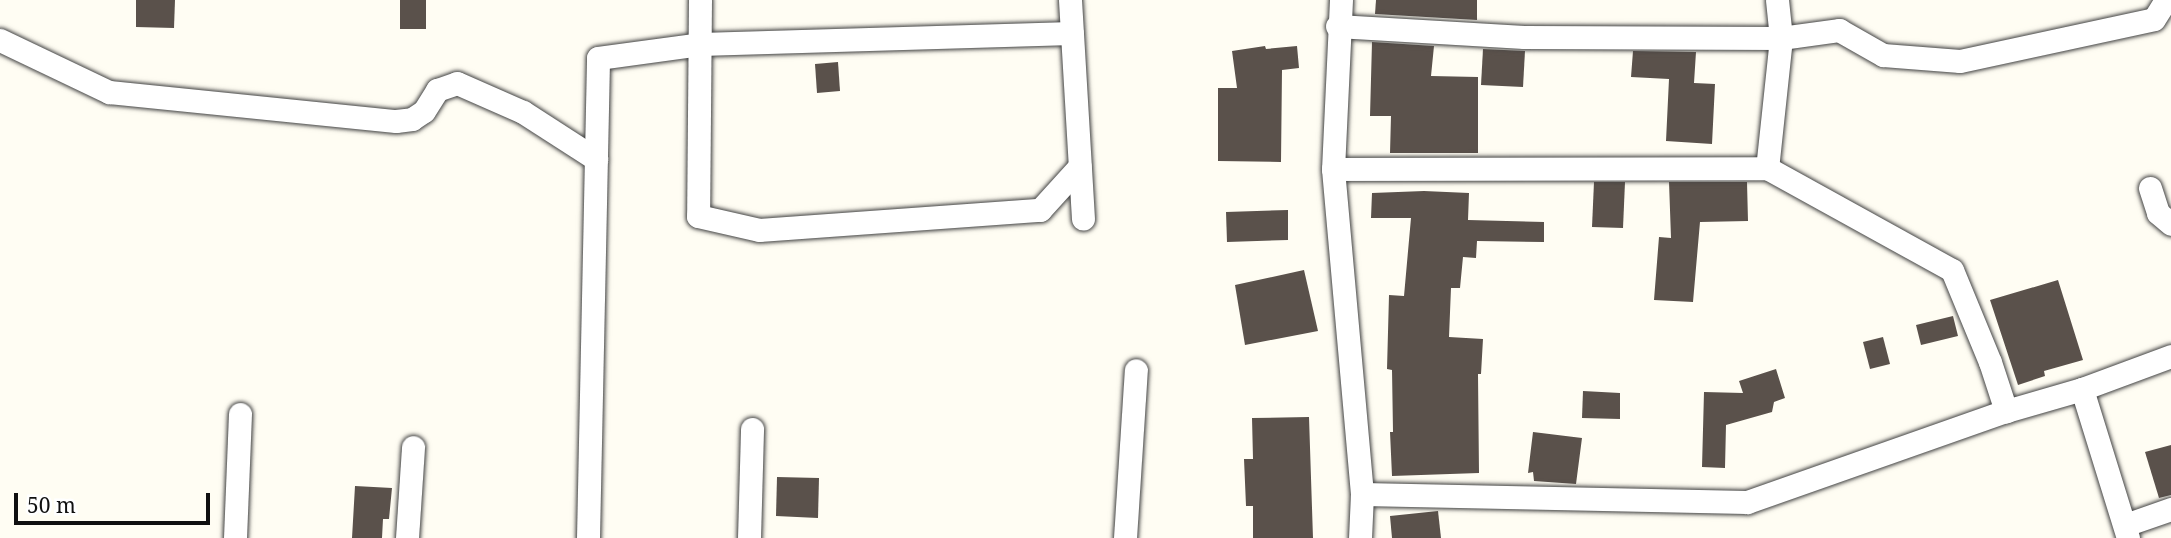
<!DOCTYPE html>
<html>
<head>
<meta charset="utf-8">
<style>
	body { margin:0 }
	#map { position:relative; width:2171px; height:538px; overflow:hidden; background:#fffdf3; font-family:"Noto Serif",serif }
	div>[style] { position:absolute }
	.building>* { inset:0; background:#5a514b }
	.roads { filter:drop-shadow(0 0 2px #434343) drop-shadow(0 0 2px #434343) }
	.street>* { height:23px; margin:-11.5px; padding:0 11.5px; transform-origin:11.5px; border-radius:11.5px; background:#fff }
	span { translate:-50% -50%; white-space:nowrap; text-align:center; line-height:1.15; -webkit-text-stroke:7px #fff; paint-order:stroke }
	.scale { position:absolute; left:14px; top:493px; width:196px; height:32px; box-sizing:border-box; border:4px solid #101010; border-top:0; padding-left:9px; font-size:21px; line-height:24px; white-space:nowrap; color:#101010; -webkit-text-stroke:5px #fff; paint-order:stroke }
</style>
</head>
<body>
<div id="map">
	<div class="building">
		<div style="clip-path:polygon(136px 0,175px 0,174px 28px,136px 27px)"></div>
		<div style="clip-path:polygon(400px 0,426px 0,426px 29px,400px 29px)"></div>
		<div style="clip-path:polygon(1376px 0,1477px 0,1477px 20px,1375px 14px)"></div>
		<div style="clip-path:polygon(1372px 42px,1434px 46px,1431px 76px,1478px 77px,1478px 153px,1390px 153px,1391px 116px,1370px 116px)"></div>
		<div style="clip-path:polygon(1265px 46px,1266px 49px,1297px 46px,1299px 68px,1282px 70px,1281px 162px,1218px 161px,1218px 88px,1237px 88px,1232px 51px)"></div>
		<div style="clip-path:polygon(1483px 49px,1525px 51px,1523px 87px,1481px 85px)"></div>
		<div style="clip-path:polygon(1633px 51px,1696px 52px,1694px 83px,1715px 84px,1712px 144px,1666px 141px,1669px 79px,1631px 77px)"></div>
		<div style="clip-path:polygon(838px 62px,840px 91px,817px 93px,815px 64px)"></div>
		<div style="clip-path:polygon(1594px 182px,1625px 182px,1623px 228px,1592px 227px)"></div>
		<div style="clip-path:polygon(1669px 182px,1747px 182px,1748px 221px,1700px 222px,1693px 302px,1654px 300px,1659px 237px,1671px 238px)"></div>
		<div style="clip-path:polygon(1424px 191px,1469px 193px,1468px 220px,1544px 222px,1544px 242px,1477px 241px,1476px 258px,1463px 257px,1460px 288px,1451px 288px,1449px 337px,1483px 339px,1481px 374px,1478px 374px,1479px 473px,1392px 476px,1390px 432px,1393px 432px,1392px 370px,1387px 369px,1389px 295px,1404px 296px,1411px 218px,1371px 218px,1372px 193px)"></div>
		<div style="clip-path:polygon(1288px 210px,1288px 240px,1227px 242px,1226px 212px)"></div>
		<div style="clip-path:polygon(1304px 270px,1318px 331px,1245px 345px,1235px 285px)"></div>
		<div style="clip-path:polygon(2058px 280px,2083px 360px,2044px 371px,2045px 376px,2018px 385px,1990px 300px)"></div>
		<div style="clip-path:polygon(1953px 316px,1958px 336px,1921px 345px,1916px 325px)"></div>
		<div style="clip-path:polygon(1883px 337px,1890px 364px,1870px 369px,1863px 342px)"></div>
		<div style="clip-path:polygon(1776px 369px,1785px 398px,1774px 402px,1772px 412px,1726px 425px,1725px 468px,1702px 467px,1704px 392px,1743px 393px,1739px 381px)"></div>
		<div style="clip-path:polygon(1583px 391px,1620px 393px,1620px 419px,1582px 418px)"></div>
		<div style="clip-path:polygon(1309px 417px,1313px 538px,1253px 538px,1253px 506px,1246px 506px,1244px 459px,1253px 459px,1252px 418px)"></div>
		<div style="clip-path:polygon(1533px 432px,1582px 438px,1576px 484px,1534px 481px,1533px 472px,1528px 473px)"></div>
		<div style="clip-path:polygon(2171px 445px,2171px 495px,2159px 498px,2145px 452px)"></div>
		<div style="clip-path:polygon(777px 477px,819px 478px,818px 518px,776px 516px)"></div>
		<div style="clip-path:polygon(355px 486px,392px 488px,389px 519px,383px 519px,382px 538px,352px 538px)"></div>
		<div style="clip-path:polygon(1438px 511px,1441px 538px,1392px 538px,1390px 516px)"></div>
	</div>
	<div class="roads">
		<div class="street">
			<div style="left:700px;top:0;width:216px;rotate:90.5deg"></div>
			<div style="left:698px;top:216px;width:63px;rotate:12.9deg"></div>
			<div style="left:759px;top:230px;width:282px;rotate:-4.1deg"></div>
			<div style="left:1040px;top:210px;width:59px;rotate:-47.7deg"></div>
			<div style="left:1070px;top:0;width:219px;rotate:86.6deg"></div>
			<div style="left:1341px;top:0;width:169px;rotate:92.7deg"></div>
			<div style="left:1333px;top:169px;width:326px;rotate:84.9deg"></div>
			<div style="left:1362px;top:494px;width:44px;rotate:92.6deg"></div>
			<div style="left:1777px;top:0;width:38px;rotate:84deg"></div>
			<div style="left:1781px;top:38px;width:131px;rotate:96.1deg"></div>
			<div style="left:1767px;top:168px;width:211px;rotate:28.9deg"></div>
			<div style="left:1952px;top:270px;width:100px;rotate:67.6deg"></div>
			<div style="left:1990px;top:362px;width:52px;rotate:71.9deg"></div>
			<div style="left:1337px;top:26px;width:187px;rotate:3.4deg"></div>
			<div style="left:1524px;top:37px;width:257px;rotate:0.2deg"></div>
			<div style="left:1781px;top:38px;width:59px;rotate:-7.9deg"></div>
			<div style="left:1839px;top:30px;width:51px;rotate:29.6deg"></div>
			<div style="left:1883px;top:55px;width:77px;rotate:4.5deg"></div>
			<div style="left:1960px;top:61px;width:198px;rotate:-12.2deg"></div>
			<div style="left:2154px;top:19px;width:22px;rotate:-58deg"></div>
			<div style="left:0;top:40px;width:121px;rotate:25.5deg"></div>
			<div style="left:109px;top:92px;width:288px;rotate:5.8deg"></div>
			<div style="left:396px;top:121px;width:16px;rotate:-7deg"></div>
			<div style="left:412px;top:119px;width:14px;rotate:-34deg"></div>
			<div style="left:424px;top:111px;width:25px;rotate:-58deg"></div>
			<div style="left:437px;top:90px;width:21px;rotate:-19deg"></div>
			<div style="left:457px;top:83px;width:72px;rotate:23.7deg"></div>
			<div style="left:523px;top:112px;width:87px;rotate:32.8deg"></div>
			<div style="left:1333px;top:169px;width:434px;rotate:-0.1deg"></div>
			<div style="left:2150px;top:188px;width:26px;rotate:72deg"></div>
			<div style="left:2158px;top:213px;width:17px;rotate:40deg"></div>
			<div style="left:1362px;top:494px;width:385px;rotate:1.2deg"></div>
			<div style="left:1747px;top:502px;width:275px;rotate:-19.4deg"></div>
			<div style="left:2006px;top:411px;width:79px;rotate:-16.1deg"></div>
			<div style="left:2125px;top:525px;width:49px;rotate:-19.2deg"></div>
			<div style="left:235px;top:538px;width:124px;rotate:-87.7deg"></div>
			<div style="left:407px;top:538px;width:91px;rotate:-86.2deg"></div>
			<div style="left:588px;top:538px;width:480px;rotate:-88.8deg"></div>
			<div style="left:598px;top:58px;width:103px;rotate:-7.8deg"></div>
			<div style="left:700px;top:44px;width:372px;rotate:-1.7deg"></div>
			<div style="left:749px;top:538px;width:109px;rotate:-88.4deg"></div>
			<div style="left:1125px;top:538px;width:168px;rotate:-86.3deg"></div>
			<div style="left:2128px;top:538px;width:156px;rotate:-107.2deg"></div>
			<div style="left:2082px;top:389px;width:95px;rotate:-20.3deg"></div>
		</div>
	</div>
	<div class="scale">50 m</div>
</div>
</body>
</html>
